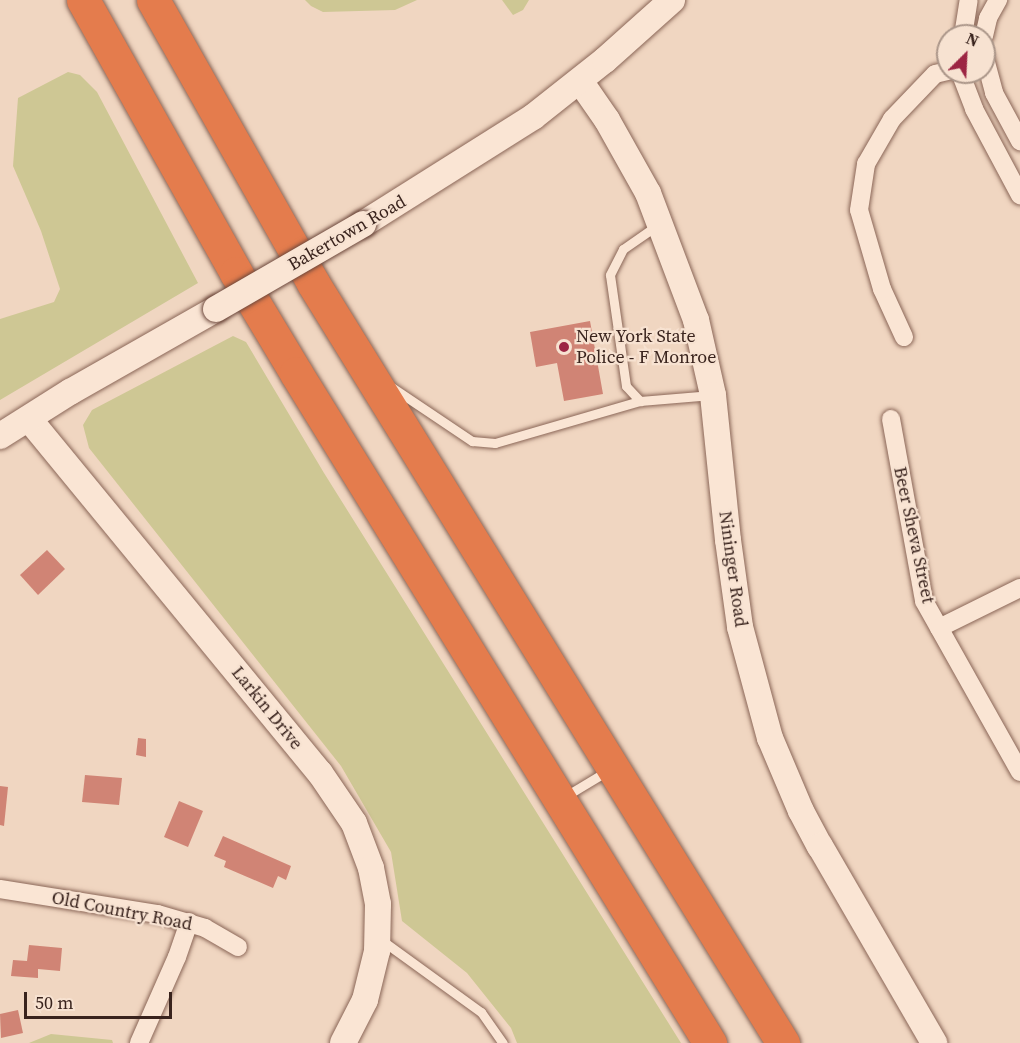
<!DOCTYPE html>
<html>
<head>
<meta charset="utf-8">
<style>
	body { margin:0 }
	#map { position:relative; width:1020px; height:1043px; overflow:hidden; background:#f0d6c1; font-family:"Source Serif 4",serif }
	div>[style] { position:absolute }
	.green>* { inset:0; background:#cec794 }
	.building>* { inset:0; background:#d08475 }
	.roads { filter:drop-shadow(0 0 2px #8a6657) drop-shadow(0 0 2px #8a6657) }
	.lane>* { height:9px; margin:-4.5px; padding:0 4.5px; transform-origin:4.5px; border-radius:4.5px; background:#fae5d4 }
	.street>* { height:18px; margin:-9px; padding:0 9px; transform-origin:9px; border-radius:9px; background:#fae5d4 }
	.secondary>* { height:26px; margin:-13px; padding:0 13px; transform-origin:13px; border-radius:13px; background:#fae5d4 }
	.highway>* { height:33px; margin:-16.5px; padding:0 16.5px; transform-origin:16.5px; border-radius:16.5px; background:#e47c4d }
	.bridges { filter:drop-shadow(0 0 2px #6c473b) drop-shadow(0 0 2px #6c473b) }
	.secondary-bridge>* { height:26px; margin:-13px; padding:0 13px; transform-origin:13px; border-radius:13px; background:#fae5d4 }
	.dots>* { width:16px; height:16px; translate:-50% -50%; box-sizing:border-box; border:3px solid #f7e2d1; border-radius:50% }
	span { translate:-50% -50%; white-space:nowrap; text-align:center; line-height:1.15; -webkit-text-stroke:4.5px #f7e2d1; paint-order:stroke }
	.street-label { font-size:18px; color:#39231d }
	.poi-label { font-size:18px; color:#39231d }
	.left { translate:0 -50%; text-align:left }
	.north { position:absolute; left:936px; top:24px; width:60px; height:60px; box-sizing:border-box; background:#f7e2d1; border:2px solid #ab9689; border-radius:50%; rotate:24deg; font-size:16px; font-weight:700; line-height:24px; text-align:center; color:#39231d }
	.north::after { content:''; display:block; margin:auto; width:21px; height:27px; background:#9c2543; clip-path:polygon(50% 0,100% 100%,50% 72%,0 100%) }
	.scale { position:absolute; left:24px; top:992px; width:148px; height:27px; box-sizing:border-box; border:3px solid #39231d; border-top:0; padding-left:8px; font-size:18px; line-height:21px; white-space:nowrap; color:#39231d; -webkit-text-stroke:4px #f7e2d1; paint-order:stroke }
</style>
</head>
<body>
<div id="map">
	<div class="green">
		<div style="clip-path:polygon(305px 0,417px 0,395px 10px,323px 12px,311px 6px)"></div>
		<div style="clip-path:polygon(502px 0,529px 0,523px 10px,513px 15px)"></div>
		<div style="clip-path:polygon(68px 72px,80px 75px,97px 92px,198px 283px,0 400px,0 319px,54px 302px,60px 289px,41px 231px,13px 166px,18px 98px)"></div>
		<div style="clip-path:polygon(233px 336px,246px 342px,324px 473px,681px 1043px,517px 1043px,511px 1028px,467px 973px,402px 921px,391px 852px,341px 766px,89px 448px,83px 425px,92px 410px)"></div>
		<div style="clip-path:polygon(51px 1034px,112px 1040px,113px 1043px,29px 1043px)"></div>
	</div>
	<div class="building">
		<div style="clip-path:polygon(590px 321px,603px 394px,564px 401px,557px 363px,536px 367px,530px 332px)"></div>
		<div style="clip-path:polygon(47px 550px,65px 569px,38px 595px,20px 575px)"></div>
		<div style="clip-path:polygon(138px 738px,146px 739px,146px 757px,136px 755px)"></div>
		<div style="clip-path:polygon(85px 775px,122px 778px,119px 805px,82px 802px)"></div>
		<div style="clip-path:polygon(0 786px,8px 787px,4px 826px,0 825px)"></div>
		<div style="clip-path:polygon(179px 801px,203px 811px,188px 847px,164px 837px)"></div>
		<div style="clip-path:polygon(223px 836px,291px 866px,286px 880px,278px 876px,273px 888px,224px 867px,226px 861px,214px 856px)"></div>
		<div style="clip-path:polygon(29px 945px,62px 948px,60px 971px,38px 969px,38px 978px,11px 976px,13px 960px,27px 961px)"></div>
		<div style="clip-path:polygon(18px 1010px,23px 1033px,1px 1038px,0 1014px)"></div>
	</div>
	<div class="roads">
		<div class="lane">
			<div style="left:659px;top:224px;width:44px;rotate:145.2deg"></div>
			<div style="left:623px;top:249px;width:29px;rotate:117deg"></div>
			<div style="left:610px;top:275px;width:112px;rotate:81.8deg"></div>
			<div style="left:626px;top:386px;width:21px;rotate:47deg"></div>
			<div style="left:640px;top:401px;width:72px;rotate:-4.8deg"></div>
			<div style="left:390px;top:386px;width:99px;rotate:33.9deg"></div>
			<div style="left:472px;top:441px;width:23px;rotate:5deg"></div>
			<div style="left:495px;top:443px;width:151px;rotate:-16.2deg"></div>
			<div style="left:564px;top:797px;width:52px;rotate:-31deg"></div>
			<div style="left:380px;top:939px;width:125px;rotate:35.9deg"></div>
			<div style="left:481px;top:1012px;width:38px;rotate:55deg"></div>
		</div>
		<div class="street">
			<div style="left:963px;top:36px;width:36px;rotate:-81deg"></div>
			<div style="left:984px;top:36px;width:18px;rotate:-77deg"></div>
			<div style="left:988px;top:18px;width:21px;rotate:-61deg"></div>
			<div style="left:984px;top:55px;width:39px;rotate:75deg"></div>
			<div style="left:994px;top:93px;width:55px;rotate:61.6deg"></div>
			<div style="left:960px;top:72px;width:40px;rotate:69deg"></div>
			<div style="left:974px;top:109px;width:98px;rotate:61.9deg"></div>
			<div style="left:904px;top:337px;width:53px;rotate:-114.6deg"></div>
			<div style="left:882px;top:289px;width:82px;rotate:-106.2deg"></div>
			<div style="left:859px;top:210px;width:47px;rotate:-81.3deg"></div>
			<div style="left:866px;top:164px;width:52px;rotate:-60deg"></div>
			<div style="left:892px;top:119px;width:62px;rotate:-46.3deg"></div>
			<div style="left:935px;top:74px;width:13px;rotate:-13deg"></div>
			<div style="left:891px;top:419px;width:185px;rotate:79.7deg"></div>
			<div style="left:924px;top:601px;width:196px;rotate:60.7deg"></div>
			<div style="left:939px;top:628px;width:90px;rotate:-26.3deg"></div>
			<div style="left:0;top:889px;width:160px;rotate:9deg"></div>
			<div style="left:158px;top:914px;width:49px;rotate:16.6deg"></div>
			<div style="left:205px;top:928px;width:38px;rotate:30deg"></div>
			<div style="left:139px;top:1043px;width:94px;rotate:-66.2deg"></div>
			<div style="left:177px;top:957px;width:37px;rotate:-71deg"></div>
		</div>
		<div class="secondary">
			<div style="left:580px;top:81px;width:47px;rotate:55.3deg"></div>
			<div style="left:607px;top:120px;width:84px;rotate:60.7deg"></div>
			<div style="left:648px;top:193px;width:136px;rotate:69.3deg"></div>
			<div style="left:696px;top:320px;width:77px;rotate:77.2deg"></div>
			<div style="left:713px;top:395px;width:146px;rotate:84.1deg"></div>
			<div style="left:728px;top:540px;width:88px;rotate:82.1deg"></div>
			<div style="left:740px;top:627px;width:115px;rotate:74.9deg"></div>
			<div style="left:770px;top:738px;width:79px;rotate:67deg"></div>
			<div style="left:801px;top:811px;width:40px;rotate:62deg"></div>
			<div style="left:820px;top:846px;width:228px;rotate:59.9deg"></div>
			<div style="left:363px;top:224px;width:201px;rotate:-32.2deg"></div>
			<div style="left:533px;top:117px;width:92px;rotate:-38.4deg"></div>
			<div style="left:605px;top:60px;width:90px;rotate:-41.8deg"></div>
			<div style="left:29px;top:419px;width:458px;rotate:50.6deg"></div>
			<div style="left:320px;top:773px;width:60px;rotate:55.8deg"></div>
			<div style="left:354px;top:823px;width:48px;rotate:69.3deg"></div>
			<div style="left:371px;top:868px;width:37px;rotate:79deg"></div>
			<div style="left:378px;top:904px;width:47px;rotate:91.2deg"></div>
			<div style="left:377px;top:951px;width:50px;rotate:103.8deg"></div>
			<div style="left:365px;top:1000px;width:48px;rotate:117.1deg"></div>
			<div style="left:0;top:436px;width:83px;rotate:-32.2deg"></div>
			<div style="left:70px;top:392px;width:168px;rotate:-29.6deg"></div>
		</div>
		<div class="highway">
			<div style="left:83px;top:0;width:313px;rotate:60.7deg"></div>
			<div style="left:236px;top:273px;width:117px;rotate:59deg"></div>
			<div style="left:296px;top:373px;width:788px;rotate:58.29deg"></div>
			<div style="left:153px;top:0;width:325px;rotate:60.5deg"></div>
			<div style="left:313px;top:283px;width:894px;rotate:58.27deg"></div>
		</div>
	</div>
	<div class="bridges">
		<div class="secondary-bridge">
			<div style="left:216px;top:309px;width:170px;rotate:-30deg"></div>
		</div>
	</div>
	<div class="dots">
		<div style="left:564px;top:347px;background:#9c2543"></div>
	</div>
	<div class="street-label">
		<span style="left:347px;top:233px;rotate:-30deg">Bakertown Road</span>
		<span style="left:914px;top:535px;rotate:78deg">Beer Sheva Street</span>
		<span style="left:733px;top:569px;rotate:82deg">Nininger Road</span>
		<span style="left:267px;top:708px;rotate:51deg">Larkin Drive</span>
		<span style="left:122px;top:911px;rotate:11deg">Old Country Road</span>
	</div>
	<div class="poi-label">
		<span class="left" style="left:576px;top:347px">New York State<br>Police - F Monroe</span>
	</div>
	<div class="north">N</div>
	<div class="scale">50 m</div>
</div>
</body>
</html>
